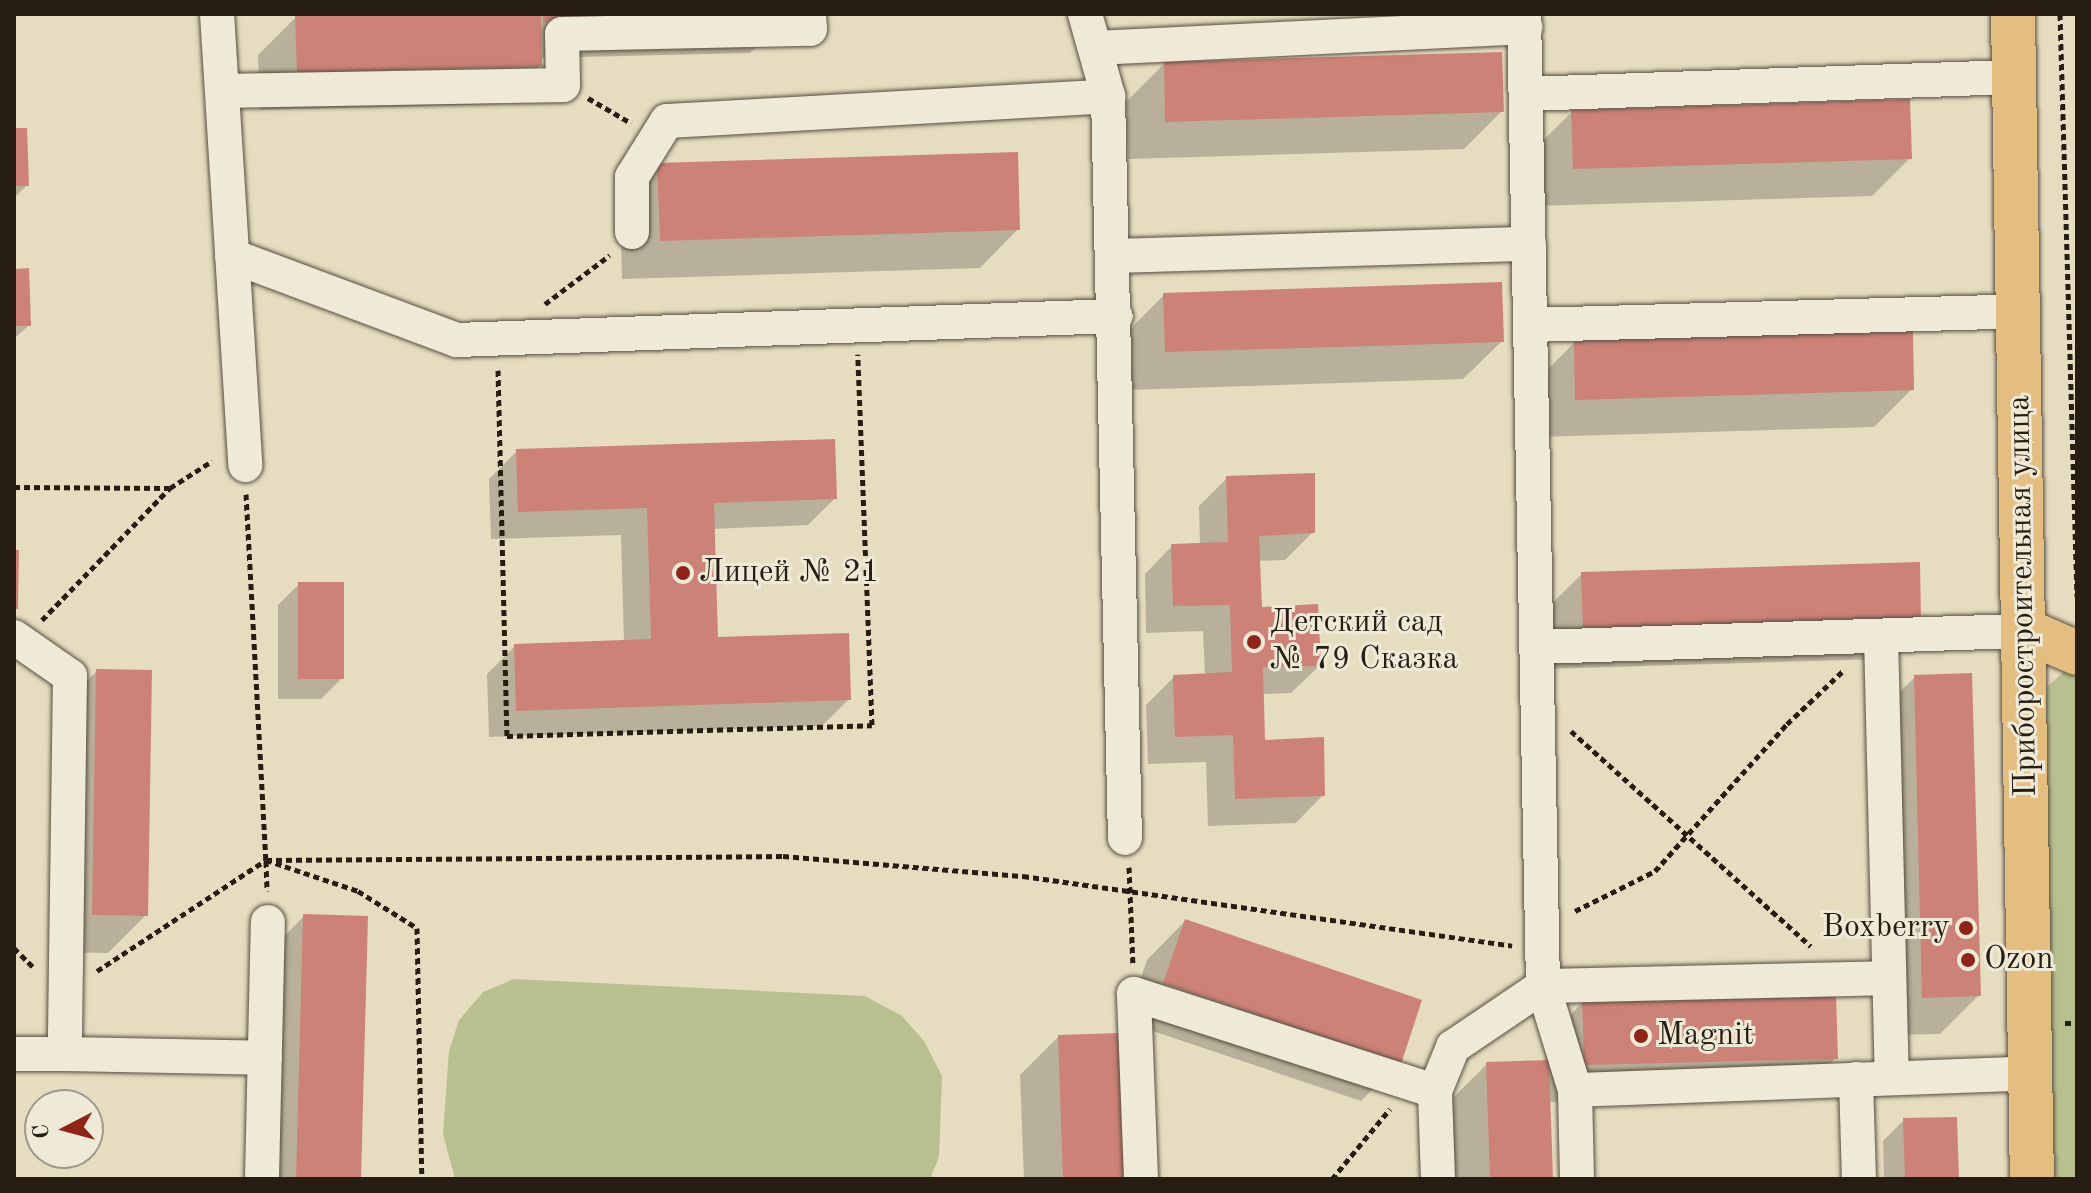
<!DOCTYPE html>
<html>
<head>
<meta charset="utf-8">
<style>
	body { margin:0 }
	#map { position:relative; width:2091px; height:1193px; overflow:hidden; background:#e6ddc1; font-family:"Old Standard TT",serif }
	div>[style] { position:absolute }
	.green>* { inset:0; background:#b9c090 }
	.shadow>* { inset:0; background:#0003 }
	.building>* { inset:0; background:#cd8278 }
	.path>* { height:5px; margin-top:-2.5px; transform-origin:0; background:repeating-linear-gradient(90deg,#271d13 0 6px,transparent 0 10px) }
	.roads { filter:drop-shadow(0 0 2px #574d3e) drop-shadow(0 0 2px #574d3e) }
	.minor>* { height:34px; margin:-17px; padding:0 17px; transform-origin:17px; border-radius:17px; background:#efe9d7 }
	.major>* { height:44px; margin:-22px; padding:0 22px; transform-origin:22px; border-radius:22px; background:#e3be80 }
	.dots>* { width:22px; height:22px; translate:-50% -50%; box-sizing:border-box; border:4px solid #efe9d7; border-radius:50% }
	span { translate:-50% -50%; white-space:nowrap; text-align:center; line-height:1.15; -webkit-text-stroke:6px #efe9d7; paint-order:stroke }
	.poi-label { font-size:32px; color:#271d13 }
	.left { translate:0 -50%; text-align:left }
	.right { translate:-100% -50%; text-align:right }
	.street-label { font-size:32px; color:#271d13 }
	.frame { position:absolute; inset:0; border:16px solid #271d13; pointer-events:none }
	.north { position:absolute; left:24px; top:1089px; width:80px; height:80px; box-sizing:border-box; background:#efe9d7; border:2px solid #9f9789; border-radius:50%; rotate:264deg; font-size:22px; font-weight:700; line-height:32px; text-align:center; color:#271d13 }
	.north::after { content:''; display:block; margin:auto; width:28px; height:36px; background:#8f2418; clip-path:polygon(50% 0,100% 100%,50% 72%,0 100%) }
</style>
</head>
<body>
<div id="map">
	<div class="green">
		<div style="clip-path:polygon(2065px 671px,2077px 676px,2077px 1179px,2052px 1179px,2043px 690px)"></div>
		<div style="clip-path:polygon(514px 979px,865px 996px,902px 1016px,924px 1041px,942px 1076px,939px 1157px,930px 1179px,455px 1179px,443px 1134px,449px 1051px,459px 1020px,483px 992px)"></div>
	</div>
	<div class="shadow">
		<div style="clip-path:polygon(411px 14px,789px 14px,789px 15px,750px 53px,540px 58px,540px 65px,502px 104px,260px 110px,258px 55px,296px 17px)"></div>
		<div style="clip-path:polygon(1164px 64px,1502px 111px,1464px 149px,1128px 159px,1126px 102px)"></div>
		<div style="clip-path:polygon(1572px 112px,1910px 158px,1872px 196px,1535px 206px,1533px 150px)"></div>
		<div style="clip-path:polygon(14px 130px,27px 185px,14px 198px)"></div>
		<div style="clip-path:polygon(658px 165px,1018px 229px,980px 268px,622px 279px,620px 203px)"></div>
		<div style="clip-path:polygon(14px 271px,29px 325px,14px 339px)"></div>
		<div style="clip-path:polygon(1164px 295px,1502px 341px,1463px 379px,1127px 390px,1126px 333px)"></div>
		<div style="clip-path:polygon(1575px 342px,1912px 389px,1874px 427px,1538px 437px,1536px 381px)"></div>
		<div style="clip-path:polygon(517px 451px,835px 498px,808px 525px,713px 529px,716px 639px,849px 699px,822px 726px,489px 737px,487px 674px,515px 646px,624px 642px,621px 535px,491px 539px,489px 479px)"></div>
		<div style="clip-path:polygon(1227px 478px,1313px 532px,1285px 560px,1258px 561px,1260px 609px,1319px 666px,1291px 693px,1261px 694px,1263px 742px,1323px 795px,1296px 823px,1208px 826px,1206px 762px,1148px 764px,1146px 705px,1174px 677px,1205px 675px,1203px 631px,1146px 633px,1145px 574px,1172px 546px,1200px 545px,1199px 506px)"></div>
		<div style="clip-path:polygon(1918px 564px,1881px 659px,1545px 669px,1543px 612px,1582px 574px)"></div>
		<div style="clip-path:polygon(299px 584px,342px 678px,321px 699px,278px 699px,278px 605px)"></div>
		<div style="clip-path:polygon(97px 671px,146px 915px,108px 953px,55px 952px,59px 709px)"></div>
		<div style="clip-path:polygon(1915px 677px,1979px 995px,1940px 1034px,1885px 1035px,1876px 715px)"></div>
		<div style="clip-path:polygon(304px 916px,359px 1179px,260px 1179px,266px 955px)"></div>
		<div style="clip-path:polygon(1185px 921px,1399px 1063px,1361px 1101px,1126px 1022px,1147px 960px)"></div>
		<div style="clip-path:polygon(1583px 1002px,1836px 1058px,1797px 1096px,1549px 1102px,1551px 1179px,1451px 1179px,1449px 1102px,1487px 1064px,1546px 1062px,1545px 1041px)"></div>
		<div style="clip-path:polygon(1058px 1037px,1123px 1179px,1024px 1179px,1020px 1075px)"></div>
		<div style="clip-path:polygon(1904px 1120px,1957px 1179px,1884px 1179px,1883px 1141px)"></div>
	</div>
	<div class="building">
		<div style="clip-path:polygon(336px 14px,541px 14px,542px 66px,297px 73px,295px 15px)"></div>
		<div style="clip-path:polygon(543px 14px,742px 14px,742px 17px,543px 22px)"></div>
		<div style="clip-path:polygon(1502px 52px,1504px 112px,1165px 122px,1164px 62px)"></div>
		<div style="clip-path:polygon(1910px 99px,1912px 159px,1573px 169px,1571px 110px)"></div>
		<div style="clip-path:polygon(14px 128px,27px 128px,29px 186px,14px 186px)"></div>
		<div style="clip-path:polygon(1018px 152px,1020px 230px,660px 241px,657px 163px)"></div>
		<div style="clip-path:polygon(29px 268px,31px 326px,14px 326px,14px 269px)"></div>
		<div style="clip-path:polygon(1502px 282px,1504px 342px,1165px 352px,1163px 293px)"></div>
		<div style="clip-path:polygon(1913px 330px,1914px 390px,1575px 400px,1574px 340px)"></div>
		<div style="clip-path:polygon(835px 439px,837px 499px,714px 503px,718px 637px,849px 633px,851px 700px,516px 711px,514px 644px,651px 639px,647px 508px,518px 512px,516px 449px)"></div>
		<div style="clip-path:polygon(1315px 473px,1315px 533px,1259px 536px,1262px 607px,1318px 604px,1321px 666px,1263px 667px,1265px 740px,1324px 737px,1325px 796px,1235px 799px,1233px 735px,1175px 737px,1173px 675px,1232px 672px,1230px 605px,1173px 606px,1171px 544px,1228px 542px,1226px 476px)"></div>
		<div style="clip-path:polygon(14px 550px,19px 550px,18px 609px,14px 609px)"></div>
		<div style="clip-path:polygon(1920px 562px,1921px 621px,1583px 631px,1581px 572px)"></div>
		<div style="clip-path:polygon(298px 582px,344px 582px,344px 679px,298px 679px)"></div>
		<div style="clip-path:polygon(96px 669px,152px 670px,148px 916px,92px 915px)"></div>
		<div style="clip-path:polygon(1972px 673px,1981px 996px,1922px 998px,1914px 675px)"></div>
		<div style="clip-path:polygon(303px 914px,368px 916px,361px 1179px,296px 1179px)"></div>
		<div style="clip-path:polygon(1185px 919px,1422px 1000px,1401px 1064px,1163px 983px)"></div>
		<div style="clip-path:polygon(1836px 994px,1838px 1059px,1584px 1065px,1582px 1000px)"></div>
		<div style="clip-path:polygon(1120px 1033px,1125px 1179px,1063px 1179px,1058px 1035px)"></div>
		<div style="clip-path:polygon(1549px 1060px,1553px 1179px,1490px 1179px,1486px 1062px)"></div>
		<div style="clip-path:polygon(1957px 1117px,1959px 1179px,1905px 1179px,1903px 1118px)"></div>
	</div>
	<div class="path">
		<div style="left:2060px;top:14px;width:583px;rotate:88.33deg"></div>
		<div style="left:588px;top:98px;width:50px;rotate:30.2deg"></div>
		<div style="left:545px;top:304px;width:81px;rotate:-37deg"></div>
		<div style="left:498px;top:370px;width:366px;rotate:88.6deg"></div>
		<div style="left:507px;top:736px;width:365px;rotate:-1.7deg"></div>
		<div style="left:872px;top:725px;width:371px;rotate:-92.2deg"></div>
		<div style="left:14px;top:487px;width:155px;rotate:0.4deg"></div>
		<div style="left:246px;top:494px;width:367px;rotate:86.9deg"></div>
		<div style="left:266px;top:860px;width:97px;rotate:18.6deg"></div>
		<div style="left:358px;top:891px;width:70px;rotate:32.1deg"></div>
		<div style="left:417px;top:928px;width:251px;rotate:88.9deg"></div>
		<div style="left:42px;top:620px;width:184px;rotate:-45.9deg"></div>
		<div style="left:170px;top:488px;width:50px;rotate:-32.7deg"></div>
		<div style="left:1571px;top:731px;width:322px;rotate:41.9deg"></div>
		<div style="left:266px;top:861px;width:30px;rotate:88deg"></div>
		<div style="left:1129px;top:867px;width:98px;rotate:87.7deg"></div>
		<div style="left:1575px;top:911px;width:89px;rotate:-26.6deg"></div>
		<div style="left:1655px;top:871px;width:198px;rotate:-48.1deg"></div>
		<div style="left:1787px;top:724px;width:79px;rotate:-43.5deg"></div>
		<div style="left:14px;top:948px;width:27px;rotate:45deg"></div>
		<div style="left:97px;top:971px;width:202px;rotate:-33.3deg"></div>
		<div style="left:266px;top:860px;width:517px;rotate:-0.44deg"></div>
		<div style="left:783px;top:856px;width:241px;rotate:4.8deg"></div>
		<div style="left:1023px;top:876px;width:494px;rotate:8.1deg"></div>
		<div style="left:2065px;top:1023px;width:12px"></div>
		<div style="left:1332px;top:1179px;width:91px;rotate:-50.4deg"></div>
	</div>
	<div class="roads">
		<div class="minor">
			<div style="left:217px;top:14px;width:452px;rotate:86.4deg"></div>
			<div style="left:1085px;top:14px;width:85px;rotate:74.3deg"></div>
			<div style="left:1108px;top:96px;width:742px;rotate:88.69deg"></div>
			<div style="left:1524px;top:14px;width:972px;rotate:88.88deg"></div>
			<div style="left:1543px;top:986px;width:109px;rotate:72.9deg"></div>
			<div style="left:1097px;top:48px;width:429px;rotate:-2.8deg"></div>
			<div style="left:222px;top:91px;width:341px;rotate:-1deg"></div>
			<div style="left:563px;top:85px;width:51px;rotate:-91.1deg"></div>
			<div style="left:562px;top:34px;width:248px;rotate:-1.2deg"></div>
			<div style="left:810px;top:29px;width:15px;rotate:-94deg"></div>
			<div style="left:1526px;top:94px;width:487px;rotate:-2deg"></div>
			<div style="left:632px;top:232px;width:55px;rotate:-90deg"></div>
			<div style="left:632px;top:177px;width:66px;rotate:-58deg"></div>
			<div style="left:667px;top:121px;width:442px;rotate:-3.2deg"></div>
			<div style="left:232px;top:256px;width:240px;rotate:20.5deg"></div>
			<div style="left:457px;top:340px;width:659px;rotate:-2.09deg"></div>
			<div style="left:1114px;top:256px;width:415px;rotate:-1.7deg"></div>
			<div style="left:1530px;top:325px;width:487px;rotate:-1.6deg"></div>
			<div style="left:1881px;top:636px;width:441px;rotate:88.6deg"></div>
			<div style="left:14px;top:637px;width:68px;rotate:34.9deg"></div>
			<div style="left:70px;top:676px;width:378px;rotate:90.8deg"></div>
			<div style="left:65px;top:1054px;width:51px;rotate:180deg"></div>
			<div style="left:1537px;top:647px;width:489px;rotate:-1.9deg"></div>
			<div style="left:65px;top:1054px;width:200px;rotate:1.1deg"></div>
			<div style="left:1856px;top:1079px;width:100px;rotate:88.3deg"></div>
			<div style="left:262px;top:1179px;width:257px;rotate:-88.7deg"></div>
			<div style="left:1141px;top:1179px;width:185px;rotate:-92.2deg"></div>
			<div style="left:1134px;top:994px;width:316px;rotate:17.9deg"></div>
			<div style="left:1438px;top:1179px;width:88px;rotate:-92deg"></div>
			<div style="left:1435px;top:1091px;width:48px;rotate:-67.8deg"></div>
			<div style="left:1453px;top:1047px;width:109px;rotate:-34.1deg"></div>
			<div style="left:1543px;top:986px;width:345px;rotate:-1.3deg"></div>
			<div style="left:1577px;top:1179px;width:89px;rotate:-91.3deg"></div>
			<div style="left:1575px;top:1090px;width:456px;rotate:-2.1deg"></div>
		</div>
		<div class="major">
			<div style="left:2013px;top:14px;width:1165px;rotate:89.07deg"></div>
			<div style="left:2026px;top:631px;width:56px;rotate:23.3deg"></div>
		</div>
	</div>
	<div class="dots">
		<div style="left:683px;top:573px;background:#8f2418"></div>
		<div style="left:1254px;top:642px;background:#8f2418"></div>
		<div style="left:1966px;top:928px;background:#8f2418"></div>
		<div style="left:1968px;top:960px;background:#8f2418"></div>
		<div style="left:1641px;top:1036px;background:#8f2418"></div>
	</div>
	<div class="poi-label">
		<span class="left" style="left:699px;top:573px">Лицей № 21</span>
		<span class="left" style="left:1270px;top:642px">Детский сад<br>№ 79 Сказка</span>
		<span class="right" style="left:1950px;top:928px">Boxberry</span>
		<span class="left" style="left:1984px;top:960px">Ozon</span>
		<span class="left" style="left:1657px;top:1036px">Magnit</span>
	</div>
	<div class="street-label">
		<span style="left:2024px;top:596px;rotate:-91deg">Приборостроительная улица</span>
	</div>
	<div class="frame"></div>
	<div class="north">С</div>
</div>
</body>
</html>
